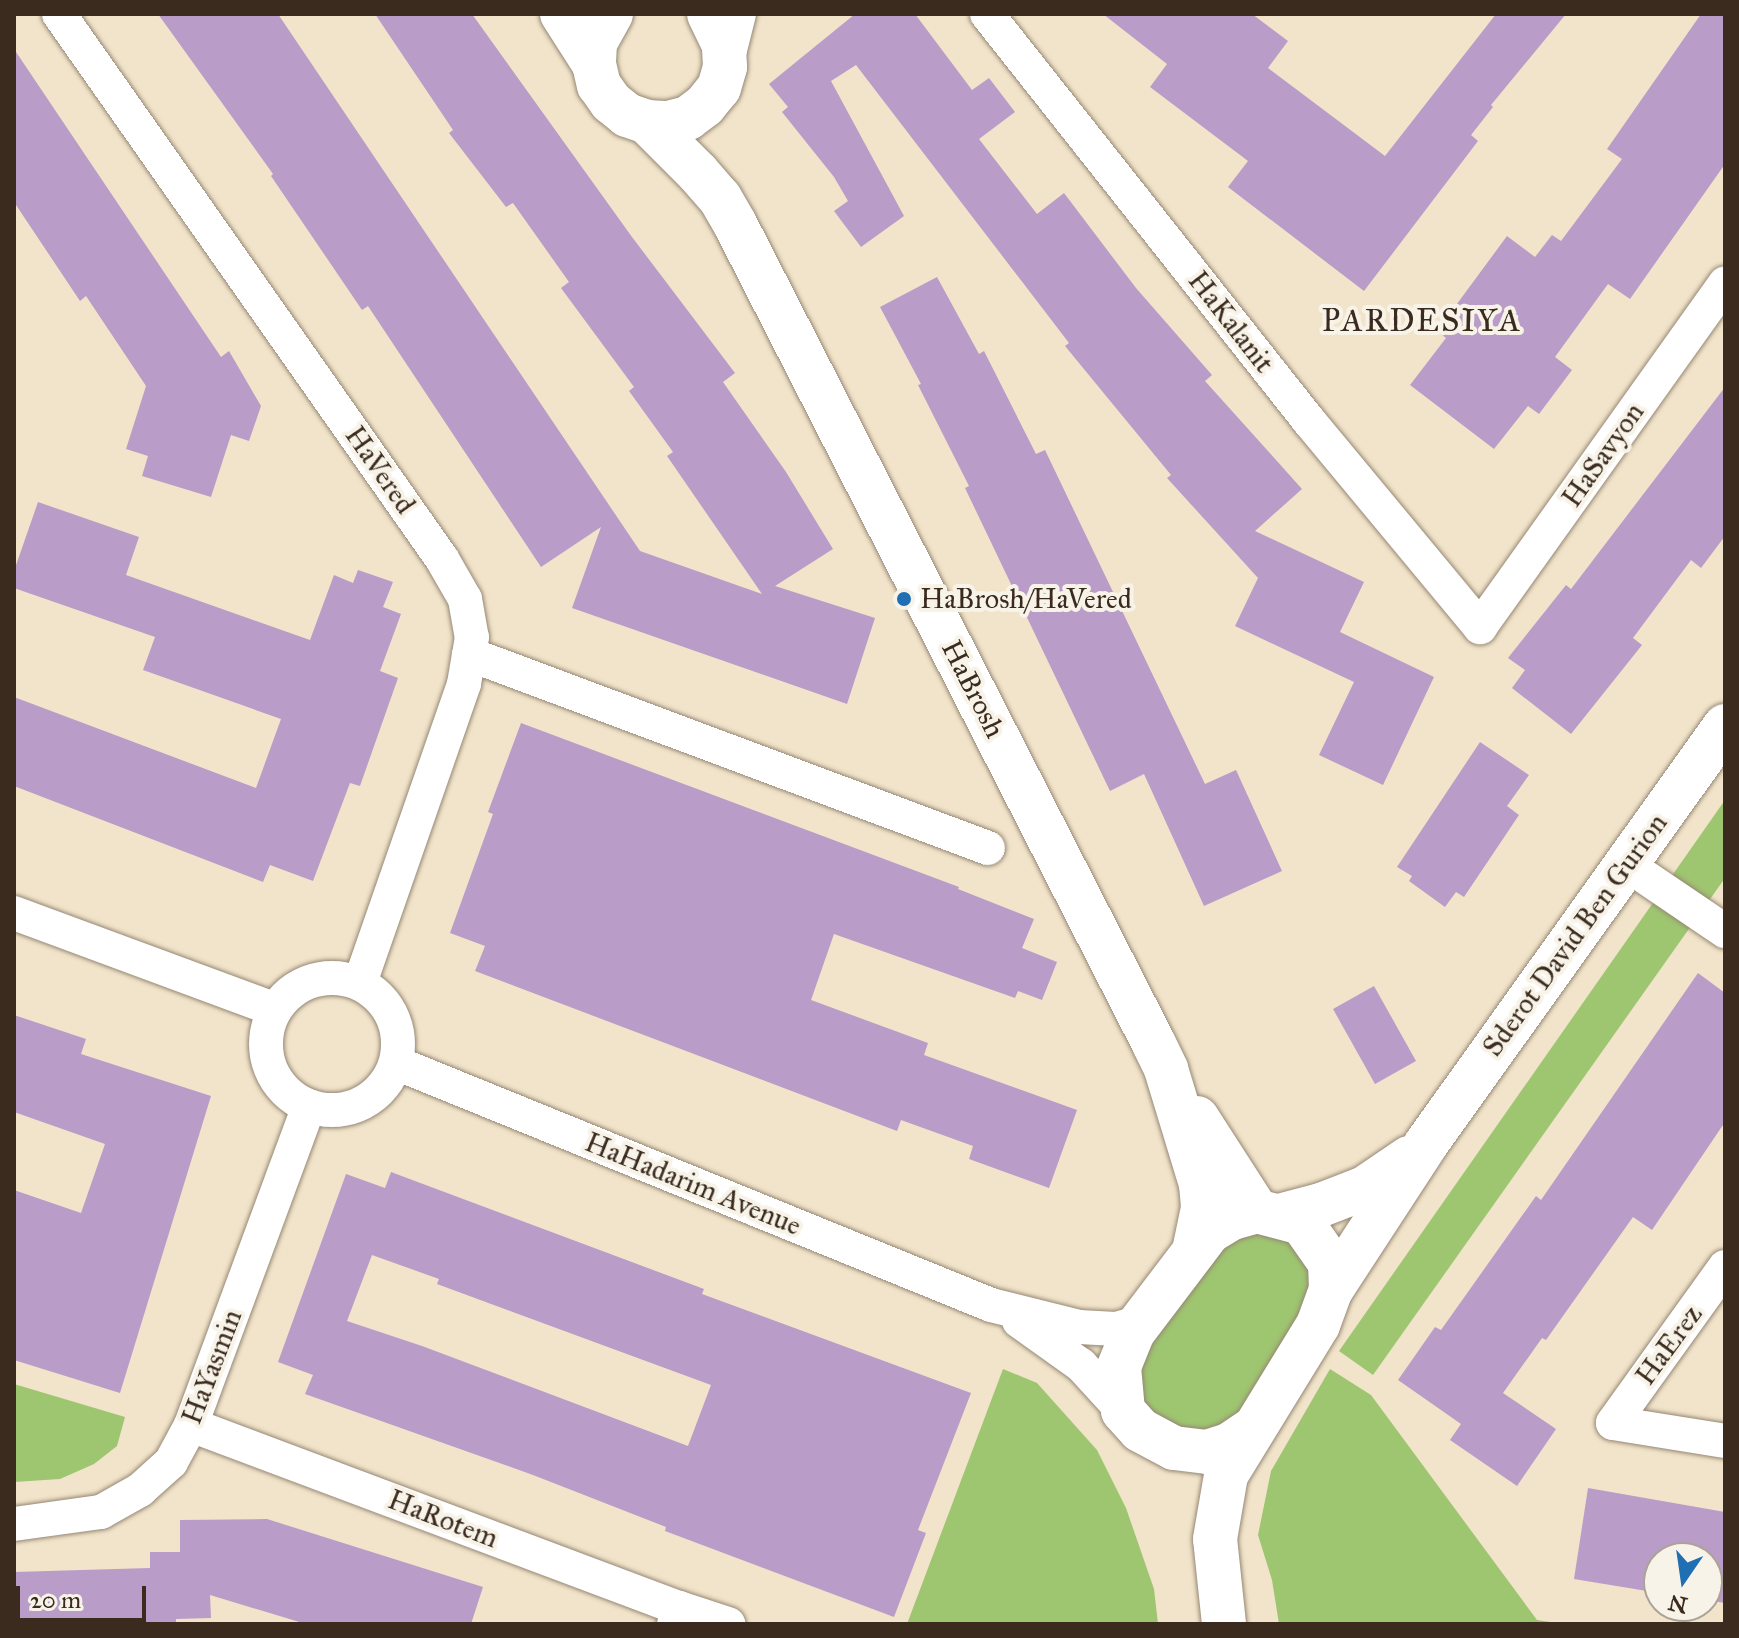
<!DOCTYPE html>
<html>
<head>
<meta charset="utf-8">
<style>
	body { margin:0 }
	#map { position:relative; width:1739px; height:1638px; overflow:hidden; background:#f1e4ca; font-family:"IM FELL Great Primer",serif }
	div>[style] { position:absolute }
	.green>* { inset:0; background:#9ec570 }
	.building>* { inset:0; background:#ba9cc8 }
	.roads { filter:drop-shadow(0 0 2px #968774) drop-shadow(0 0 2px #968774) }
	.minor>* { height:34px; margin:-17px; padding:0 17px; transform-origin:17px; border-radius:17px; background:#fff }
	.minor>.ring { margin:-17px; padding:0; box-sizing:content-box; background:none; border:34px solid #fff; border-radius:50% }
	.tertiary>* { height:44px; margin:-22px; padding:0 22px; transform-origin:22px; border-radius:22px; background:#fff }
	.dots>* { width:22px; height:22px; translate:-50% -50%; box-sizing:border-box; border:4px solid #f7f3e8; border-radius:50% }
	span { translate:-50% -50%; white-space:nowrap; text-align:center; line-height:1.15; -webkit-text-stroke:8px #f7f3e8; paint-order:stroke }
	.street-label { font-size:28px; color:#3b2a1e }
	.poi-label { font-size:28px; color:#3b2a1e }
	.left { translate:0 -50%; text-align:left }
	.quarter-label { font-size:32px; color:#3b2a1e; letter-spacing:2px }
	.frame { position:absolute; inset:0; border:16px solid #3b2a1e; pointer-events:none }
	.north { position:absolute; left:1643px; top:1542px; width:80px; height:80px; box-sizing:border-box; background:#f7f3e8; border:2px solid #aca397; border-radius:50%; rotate:193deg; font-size:22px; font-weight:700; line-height:32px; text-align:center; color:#3b2a1e }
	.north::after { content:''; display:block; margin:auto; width:28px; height:36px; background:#1f6fb2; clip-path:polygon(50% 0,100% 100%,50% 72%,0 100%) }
	.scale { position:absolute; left:16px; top:1586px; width:130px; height:36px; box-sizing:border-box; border:4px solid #3b2a1e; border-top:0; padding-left:10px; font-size:24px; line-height:28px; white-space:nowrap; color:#3b2a1e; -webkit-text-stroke:6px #f7f3e8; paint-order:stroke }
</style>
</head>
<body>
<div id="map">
	<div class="green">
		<div style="clip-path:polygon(1725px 800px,1725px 878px,1373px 1375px,1339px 1351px)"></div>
		<div style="clip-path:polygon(1257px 1230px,1291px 1238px,1312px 1268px,1313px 1287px,1303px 1317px,1240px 1417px,1221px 1429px,1179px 1431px,1153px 1416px,1137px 1389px,1148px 1341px,1221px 1245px)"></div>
		<div style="clip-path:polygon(1003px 1369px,1037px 1383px,1097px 1450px,1126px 1508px,1154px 1589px,1158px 1624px,907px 1624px)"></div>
		<div style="clip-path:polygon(1330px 1369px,1371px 1395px,1537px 1620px,1564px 1624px,1279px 1624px,1272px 1580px,1258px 1535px,1271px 1471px)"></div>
		<div style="clip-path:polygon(14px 1384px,125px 1417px,117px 1446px,94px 1464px,60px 1479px,14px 1482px)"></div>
	</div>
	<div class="building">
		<div style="clip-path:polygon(158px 14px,278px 14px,640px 551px,762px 594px,667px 456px,673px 452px,629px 391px,634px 387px,561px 288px,569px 282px,513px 203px,506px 207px,449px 133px,453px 130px,375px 14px,472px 14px,632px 237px,735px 373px,723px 382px,786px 472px,833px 549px,775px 586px,875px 618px,847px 704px,572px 608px,601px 527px,541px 567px,368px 306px,362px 310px,271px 176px,273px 174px)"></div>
		<div style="clip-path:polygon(855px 14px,915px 14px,972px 90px,989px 78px,1015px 112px,979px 139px,1037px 214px,1064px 193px,1136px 288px,1212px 375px,1205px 381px,1302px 489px,1255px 531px,1364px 582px,1340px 632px,1434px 677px,1383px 785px,1319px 755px,1354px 682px,1235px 626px,1258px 578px,1167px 478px,1171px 475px,1065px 346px,1069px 343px,856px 65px,831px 81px,904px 216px,861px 247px,834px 211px,848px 201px,834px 177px,782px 112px,788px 107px,769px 84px)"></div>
		<div style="clip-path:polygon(1103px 14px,1252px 14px,1288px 41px,1268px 68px,1385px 156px,1496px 14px,1566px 14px,1491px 105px,1493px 107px,1471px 135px,1478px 141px,1364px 291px,1228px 187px,1248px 161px,1150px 87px,1167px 64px)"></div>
		<div style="clip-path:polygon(1701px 14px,1725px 14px,1725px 164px,1630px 299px,1608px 284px,1555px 357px,1572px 370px,1539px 414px,1528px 406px,1494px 449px,1410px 385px,1446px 338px,1437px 331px,1507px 236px,1535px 257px,1552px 235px,1561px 241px,1622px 159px,1607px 149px)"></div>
		<div style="clip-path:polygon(14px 49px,221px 357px,229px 351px,261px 406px,249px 441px,231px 435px,211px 497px,142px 476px,148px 456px,126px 449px,146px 386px,86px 296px,80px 301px,14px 202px)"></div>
		<div style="clip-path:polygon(937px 277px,979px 354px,984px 351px,1036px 454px,1045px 450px,1205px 784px,1236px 770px,1282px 871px,1204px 906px,1144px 774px,1110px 791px,965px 488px,969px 486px,918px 385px,921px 384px,880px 307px)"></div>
		<div style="clip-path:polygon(1725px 387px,1725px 536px,1701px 568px,1691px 560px,1633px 638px,1642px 645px,1571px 734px,1512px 688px,1525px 670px,1508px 658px,1566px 585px,1571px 589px)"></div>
		<div style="clip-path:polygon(38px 502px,139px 537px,126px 575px,310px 640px,334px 575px,353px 583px,358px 570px,393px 582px,383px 607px,401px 614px,380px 671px,398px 678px,360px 786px,350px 783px,313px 881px,270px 865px,263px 882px,14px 786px,14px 697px,256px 788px,281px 719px,143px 670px,155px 637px,14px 588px,14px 571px)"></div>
		<div style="clip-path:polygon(521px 723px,959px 887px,958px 889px,1034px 919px,1022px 948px,1057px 962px,1042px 1000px,1018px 991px,1015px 998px,834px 934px,811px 1000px,928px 1043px,924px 1055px,1077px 1110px,1049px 1188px,969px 1159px,973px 1146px,901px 1120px,897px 1131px,475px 971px,485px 946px,450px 933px,493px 814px,488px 812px)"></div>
		<div style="clip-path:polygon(1480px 742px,1529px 775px,1507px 806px,1519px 815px,1464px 897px,1456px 892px,1445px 907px,1409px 881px,1412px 876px,1397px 867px)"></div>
		<div style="clip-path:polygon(1698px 973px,1725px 993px,1725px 1122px,1652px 1230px,1633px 1217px,1546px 1340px,1542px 1338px,1503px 1393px,1556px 1429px,1517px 1486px,1450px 1440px,1461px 1424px,1398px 1380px,1435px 1327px,1441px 1330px,1536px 1196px,1541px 1200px)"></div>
		<div style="clip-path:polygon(1374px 986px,1416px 1061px,1375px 1084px,1333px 1009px)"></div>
		<div style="clip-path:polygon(14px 1015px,86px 1039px,81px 1054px,211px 1096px,120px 1393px,14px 1360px,14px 1190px,81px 1213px,105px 1144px,14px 1112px)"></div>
		<div style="clip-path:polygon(evenodd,391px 1172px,704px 1289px,702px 1294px,971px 1393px,918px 1530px,926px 1533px,894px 1617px,665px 1531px,666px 1527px,533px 1475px,305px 1394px,313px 1375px,278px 1362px,346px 1174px,385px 1188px,391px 1172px,372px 1255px,439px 1279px,437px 1284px,711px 1385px,688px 1446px,422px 1346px,347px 1321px,372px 1255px)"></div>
		<div style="clip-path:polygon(1588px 1488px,1725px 1512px,1725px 1603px,1707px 1600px,1707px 1558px,1659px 1558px,1659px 1593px,1574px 1579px)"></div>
		<div style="clip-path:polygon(267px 1519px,483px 1587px,471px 1624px,306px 1624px,210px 1595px,211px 1618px,176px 1619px,176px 1624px,14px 1624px,14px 1572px,150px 1568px,150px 1552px,180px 1552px,180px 1520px)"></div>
	</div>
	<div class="roads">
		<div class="minor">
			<div style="left:59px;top:14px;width:666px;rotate:54.9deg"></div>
			<div style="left:442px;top:559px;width:46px;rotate:60.1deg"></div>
			<div style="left:465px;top:599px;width:39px;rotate:80deg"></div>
			<div style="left:472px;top:637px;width:48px;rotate:99.7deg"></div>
			<div style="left:464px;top:684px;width:317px;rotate:109.2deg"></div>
			<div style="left:987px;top:14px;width:519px;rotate:51.65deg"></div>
			<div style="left:1309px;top:421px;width:268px;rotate:50.3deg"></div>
			<div style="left:1480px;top:627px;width:422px;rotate:-54.5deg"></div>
			<div style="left:726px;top:66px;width:54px;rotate:-76deg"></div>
			<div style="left:469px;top:654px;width:554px;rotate:20.5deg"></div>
			<div style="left:1626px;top:864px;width:120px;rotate:34.1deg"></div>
			<div style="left:14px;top:913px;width:277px;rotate:20.3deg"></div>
			<div class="ring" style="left:266px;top:978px;width:98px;height:98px"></div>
			<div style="left:396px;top:1063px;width:642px;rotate:22.13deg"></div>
			<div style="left:991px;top:1305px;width:91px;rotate:14deg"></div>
			<div style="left:1079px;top:1327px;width:37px;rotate:3deg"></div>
			<div style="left:1116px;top:1329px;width:26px;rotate:-16deg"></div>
			<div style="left:1725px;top:1267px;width:192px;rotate:125.7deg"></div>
			<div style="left:1613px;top:1423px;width:113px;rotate:9.1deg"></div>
			<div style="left:1019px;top:1321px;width:76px;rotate:35.4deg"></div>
			<div style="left:1081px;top:1365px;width:62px;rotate:47.6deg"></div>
			<div style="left:191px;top:1425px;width:521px;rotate:20.56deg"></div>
			<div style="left:679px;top:1608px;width:17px;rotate:107deg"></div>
			<div style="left:14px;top:1524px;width:88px;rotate:-7.9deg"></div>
			<div style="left:101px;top:1512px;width:45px;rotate:-29.4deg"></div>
			<div style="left:140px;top:1490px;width:42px;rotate:-42.1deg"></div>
			<div style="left:171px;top:1462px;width:42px;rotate:-61.6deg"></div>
			<div style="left:191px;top:1425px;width:340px;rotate:-69.7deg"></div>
			<div style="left:679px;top:1608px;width:52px;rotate:18.1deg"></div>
		</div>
		<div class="tertiary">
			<div style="left:562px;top:14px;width:59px;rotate:57.4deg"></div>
			<div style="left:611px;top:14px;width:33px;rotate:119deg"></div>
			<div style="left:595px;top:43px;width:21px;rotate:93deg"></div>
			<div style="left:594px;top:64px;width:22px;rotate:77deg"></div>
			<div style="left:599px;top:85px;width:21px;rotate:55deg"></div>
			<div style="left:611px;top:102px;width:21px;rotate:39deg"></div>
			<div style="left:627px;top:115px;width:21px;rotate:19deg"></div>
			<div style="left:647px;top:122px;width:21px;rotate:3deg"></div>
			<div style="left:668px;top:123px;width:21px;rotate:-14deg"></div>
			<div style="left:688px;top:118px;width:21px;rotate:-37deg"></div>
			<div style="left:705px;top:105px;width:22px;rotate:-51deg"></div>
			<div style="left:719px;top:88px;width:22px;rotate:-74deg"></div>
			<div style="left:725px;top:67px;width:22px;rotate:-93deg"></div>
			<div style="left:724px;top:45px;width:34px;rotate:-116deg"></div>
			<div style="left:647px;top:122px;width:72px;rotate:45deg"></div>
			<div style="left:698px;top:173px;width:33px;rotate:49deg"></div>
			<div style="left:720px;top:198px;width:30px;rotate:60deg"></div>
			<div style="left:735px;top:224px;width:921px;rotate:62.93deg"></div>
			<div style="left:1154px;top:1044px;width:28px;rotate:64deg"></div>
			<div style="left:1166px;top:1069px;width:120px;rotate:73.1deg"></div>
			<div style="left:1201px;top:1184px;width:24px;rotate:85deg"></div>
			<div style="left:1203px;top:1208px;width:44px;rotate:101.8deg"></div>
			<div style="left:1197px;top:1118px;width:111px;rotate:57.2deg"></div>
			<div style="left:1279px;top:1216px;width:43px;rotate:-14.7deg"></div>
			<div style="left:1321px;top:1205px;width:47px;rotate:-21.1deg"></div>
			<div style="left:1365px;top:1188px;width:53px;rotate:-34.3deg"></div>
			<div style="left:1331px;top:1290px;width:174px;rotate:-56.9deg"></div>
			<div style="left:1426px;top:1144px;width:514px;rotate:-54.42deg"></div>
			<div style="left:1224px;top:1624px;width:85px;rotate:-96deg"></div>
			<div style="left:1215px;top:1539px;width:65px;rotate:-80.2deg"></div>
			<div style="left:1226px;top:1475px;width:176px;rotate:-58.5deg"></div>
			<div style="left:1318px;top:1325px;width:37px;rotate:-70deg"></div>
			<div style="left:1331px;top:1290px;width:27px;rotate:-92deg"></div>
			<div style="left:1330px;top:1263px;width:49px;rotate:-125deg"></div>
			<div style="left:1302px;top:1223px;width:47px;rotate:-165.1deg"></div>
			<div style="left:1257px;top:1211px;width:26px;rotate:164deg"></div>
			<div style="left:1232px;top:1218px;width:27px;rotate:149deg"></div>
			<div style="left:1209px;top:1232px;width:126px;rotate:127.2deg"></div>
			<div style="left:1133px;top:1332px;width:38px;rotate:112deg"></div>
			<div style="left:1119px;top:1367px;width:44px;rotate:84.8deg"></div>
			<div style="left:1123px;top:1411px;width:25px;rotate:48deg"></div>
			<div style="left:1140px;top:1430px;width:38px;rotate:28deg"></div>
			<div style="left:1174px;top:1448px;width:33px;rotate:7deg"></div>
			<div style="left:1207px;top:1452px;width:23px;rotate:-18deg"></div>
			<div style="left:1229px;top:1445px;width:29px;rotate:-34deg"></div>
		</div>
	</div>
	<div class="dots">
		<div style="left:904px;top:599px;background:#1f6fb2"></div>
	</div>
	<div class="street-label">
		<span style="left:1231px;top:322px;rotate:52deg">HaKalanit</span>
		<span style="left:1603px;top:455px;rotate:-55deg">HaSavyon</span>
		<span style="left:380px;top:470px;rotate:55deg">HaVered</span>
		<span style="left:973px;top:689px;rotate:63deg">HaBrosh</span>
		<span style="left:1575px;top:935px;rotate:-54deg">Sderot David Ben Gurion</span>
		<span style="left:693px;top:1184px;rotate:22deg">HaHadarim Avenue</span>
		<span style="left:1669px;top:1345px;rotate:-54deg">HaErez</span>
		<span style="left:212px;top:1367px;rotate:-69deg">HaYasmin</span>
		<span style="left:443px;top:1519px;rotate:21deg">HaRotem</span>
	</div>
	<div class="poi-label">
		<span class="left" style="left:920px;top:599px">HaBrosh/HaVered</span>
	</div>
	<div class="quarter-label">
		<span style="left:1422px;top:321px">PARDESIYA</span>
	</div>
	<div class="frame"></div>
	<div class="north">N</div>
	<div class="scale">20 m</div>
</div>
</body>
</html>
